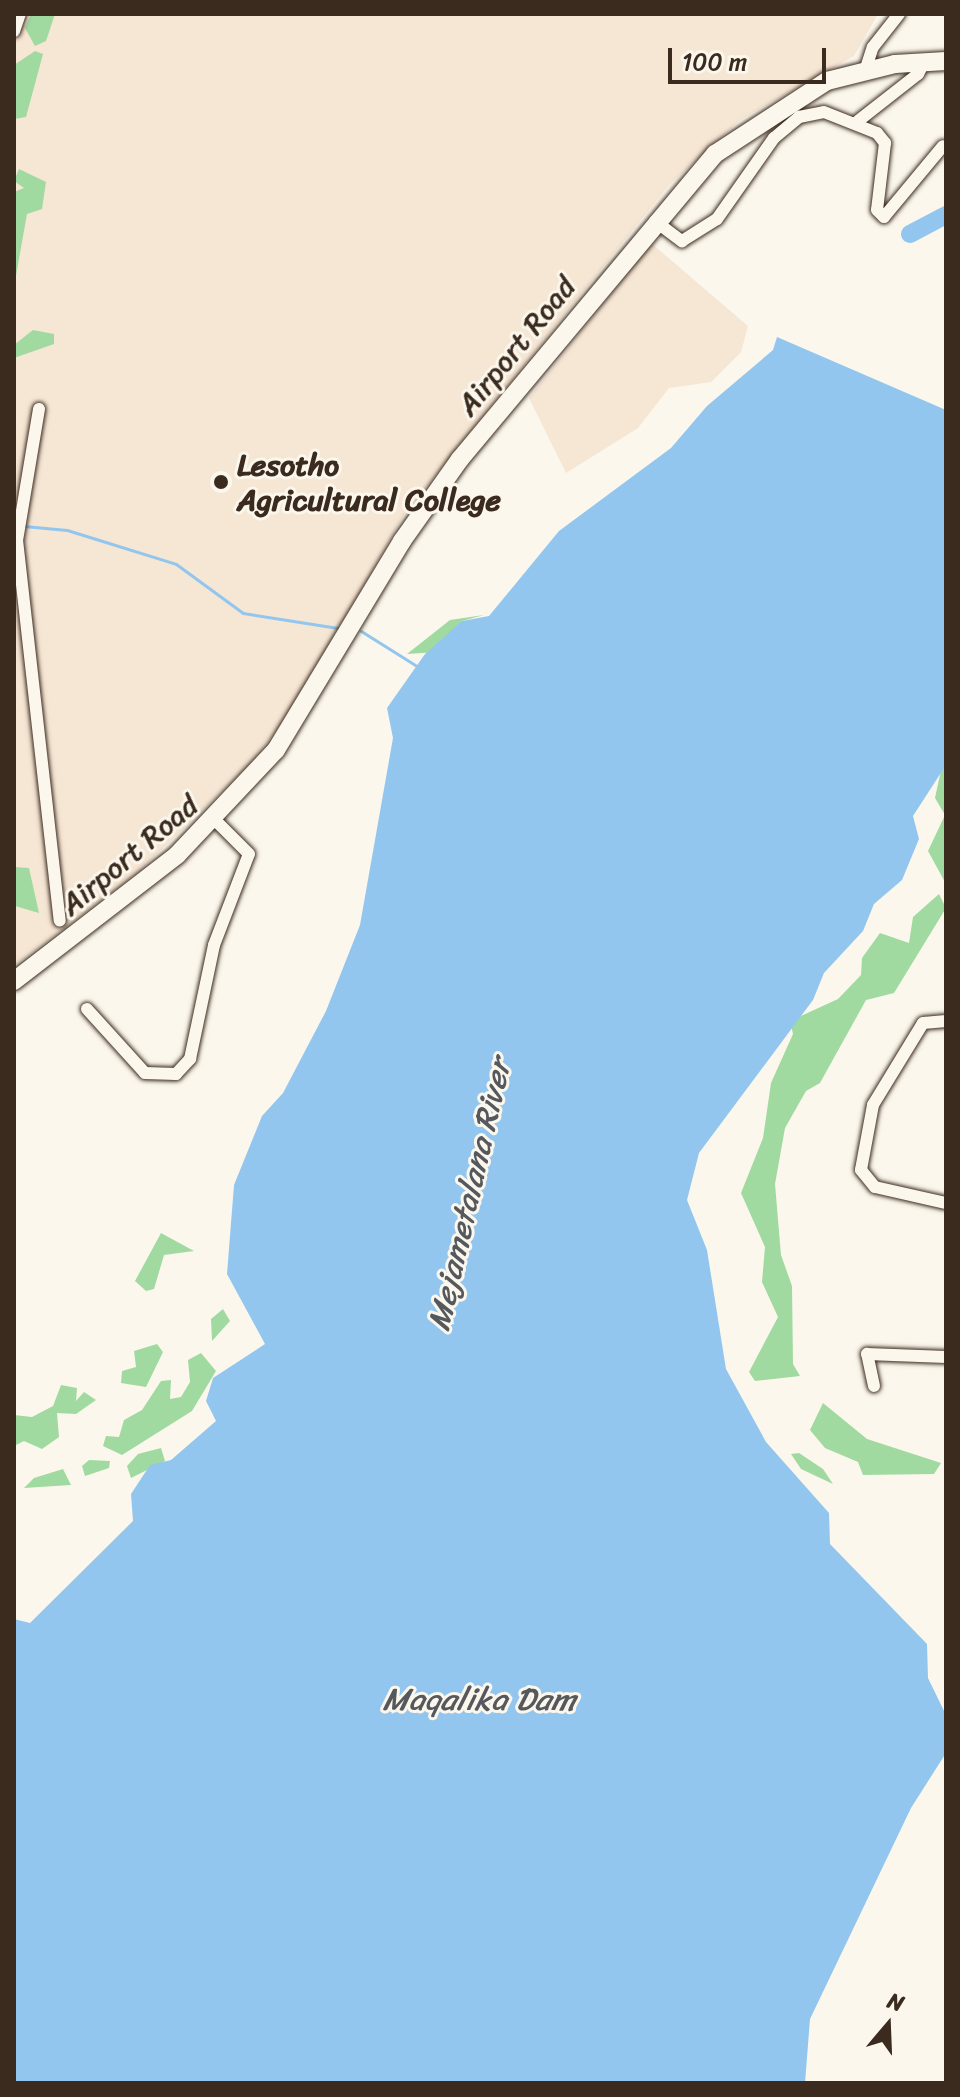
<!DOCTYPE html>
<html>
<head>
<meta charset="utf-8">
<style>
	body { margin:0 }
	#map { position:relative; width:960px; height:2097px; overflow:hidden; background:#fbf7ec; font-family:Sriracha,sans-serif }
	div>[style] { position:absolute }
	.built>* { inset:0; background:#f6e6d4 }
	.green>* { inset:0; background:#a0daa0 }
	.water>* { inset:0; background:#92c6ef }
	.stream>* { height:3px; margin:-1.5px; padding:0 1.5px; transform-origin:1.5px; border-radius:1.5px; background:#92c6ef }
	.river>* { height:18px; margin:-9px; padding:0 9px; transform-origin:9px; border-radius:9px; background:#92c6ef }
	.roads { filter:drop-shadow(0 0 2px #3b2a1e) drop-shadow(0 0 2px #3b2a1e) }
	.street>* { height:12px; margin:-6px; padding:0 6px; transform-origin:6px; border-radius:6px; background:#fbf7ec }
	.secondary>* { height:18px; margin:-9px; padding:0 9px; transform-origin:9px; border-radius:9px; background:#fbf7ec }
	.dots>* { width:22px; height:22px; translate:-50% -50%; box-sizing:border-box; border:4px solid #fbf7ec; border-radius:50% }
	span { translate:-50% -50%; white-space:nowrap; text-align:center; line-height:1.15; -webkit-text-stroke:6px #fbf7ec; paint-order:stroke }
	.street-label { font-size:30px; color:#3b2a1e }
	.poi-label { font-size:30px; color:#3b2a1e; font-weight:700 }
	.left { translate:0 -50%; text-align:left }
	.water-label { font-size:32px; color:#55595d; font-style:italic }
	.frame { position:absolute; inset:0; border:16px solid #3b2a1e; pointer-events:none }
	.north { position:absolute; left:848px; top:1985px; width:80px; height:80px; -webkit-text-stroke:6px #fbf7ec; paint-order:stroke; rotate:19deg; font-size:22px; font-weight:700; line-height:32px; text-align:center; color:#3b2a1e }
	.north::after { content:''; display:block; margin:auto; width:28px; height:36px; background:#3b2a1e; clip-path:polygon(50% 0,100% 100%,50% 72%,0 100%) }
	.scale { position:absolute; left:668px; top:48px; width:158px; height:36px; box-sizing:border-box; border:4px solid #3b2a1e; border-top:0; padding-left:10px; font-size:24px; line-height:28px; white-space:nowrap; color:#3b2a1e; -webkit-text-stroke:6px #fbf7ec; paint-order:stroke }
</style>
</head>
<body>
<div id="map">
	<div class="built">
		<div style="clip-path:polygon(14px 14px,878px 14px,854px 56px,740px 120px,669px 185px,405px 513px,295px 708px,249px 765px,136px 874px,14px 966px)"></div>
		<div style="clip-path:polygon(651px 243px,748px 326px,741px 352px,711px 382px,669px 388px,638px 428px,566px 473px,529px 398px)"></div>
	</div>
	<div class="green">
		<div style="clip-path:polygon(31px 14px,55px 14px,46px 41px,35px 46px,25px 28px)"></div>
		<div style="clip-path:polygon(35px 51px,43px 54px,26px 117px,14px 119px,14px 65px)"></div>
		<div style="clip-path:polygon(19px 169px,46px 182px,42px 209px,27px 214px,14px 287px,14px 192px,24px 188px,14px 181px)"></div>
		<div style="clip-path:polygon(33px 330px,54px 334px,54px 344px,14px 358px,14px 345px)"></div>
		<div style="clip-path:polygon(484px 615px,462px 621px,437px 652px,407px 654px,450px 620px)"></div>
		<div style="clip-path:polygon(946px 747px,945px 858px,946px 884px,928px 851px,945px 815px,935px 798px)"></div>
		<div style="clip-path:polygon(14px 867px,29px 868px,39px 913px,15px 906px)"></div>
		<div style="clip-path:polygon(939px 894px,946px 908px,894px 993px,866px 1000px,820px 1083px,806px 1091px,785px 1128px,775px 1184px,781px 1255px,792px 1286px,793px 1364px,800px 1376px,755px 1381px,749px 1372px,778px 1317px,762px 1282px,765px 1247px,741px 1193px,763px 1138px,771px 1083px,793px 1034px,790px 1021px,838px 999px,861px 975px,862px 958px,880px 933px,909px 943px,913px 917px)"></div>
		<div style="clip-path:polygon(161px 1233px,194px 1251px,164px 1255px,154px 1289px,146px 1291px,135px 1281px)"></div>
		<div style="clip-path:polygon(223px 1309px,230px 1321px,212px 1341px,211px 1319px)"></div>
		<div style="clip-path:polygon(157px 1344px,163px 1352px,146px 1387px,121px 1383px,122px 1371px,136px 1367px,134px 1351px)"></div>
		<div style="clip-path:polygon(201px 1353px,216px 1371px,192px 1411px,122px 1455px,103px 1446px,106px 1436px,119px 1437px,124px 1420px,142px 1410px,161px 1381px,171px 1380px,170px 1399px,181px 1397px,190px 1382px,188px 1360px)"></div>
		<div style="clip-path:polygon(61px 1385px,77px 1388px,76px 1401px,84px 1392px,96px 1400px,76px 1414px,57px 1413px,59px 1437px,42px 1449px,24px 1441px,14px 1446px,14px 1415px,32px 1417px,53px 1406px)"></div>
		<div style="clip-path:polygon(823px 1403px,867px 1439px,941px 1463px,934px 1474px,863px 1475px,858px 1462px,825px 1448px,810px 1430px)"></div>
		<div style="clip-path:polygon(161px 1448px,165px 1461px,131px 1478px,127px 1466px,138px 1454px)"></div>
		<div style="clip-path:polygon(799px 1453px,823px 1469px,833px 1484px,801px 1469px,791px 1454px)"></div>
		<div style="clip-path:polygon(89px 1460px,110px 1461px,109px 1468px,85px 1476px,82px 1466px)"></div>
		<div style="clip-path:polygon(63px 1469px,71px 1485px,24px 1488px,34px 1478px)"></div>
	</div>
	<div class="water">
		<div style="clip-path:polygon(777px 337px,946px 410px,946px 765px,913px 816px,919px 839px,902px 880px,874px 904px,863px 931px,824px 973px,813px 1000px,699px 1153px,687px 1200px,707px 1250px,726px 1369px,766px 1442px,829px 1513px,830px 1544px,927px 1644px,928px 1678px,946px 1715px,946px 1753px,911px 1808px,810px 2019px,805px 2083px,14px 2083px,14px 1619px,30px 1623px,133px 1521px,131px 1494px,150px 1465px,171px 1460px,216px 1421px,206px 1401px,213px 1378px,265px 1344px,227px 1274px,234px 1185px,262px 1116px,283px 1093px,326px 1011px,360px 925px,393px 738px,387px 708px,425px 654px,462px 621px,489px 616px,559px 531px,671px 448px,707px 406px,773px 350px)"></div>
	</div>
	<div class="stream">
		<div style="left:24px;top:526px;width:43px;rotate:5.3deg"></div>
		<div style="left:67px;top:530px;width:114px;rotate:17.3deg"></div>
		<div style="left:176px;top:564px;width:83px;rotate:36.2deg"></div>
		<div style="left:243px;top:613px;width:96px;rotate:9deg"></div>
		<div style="left:361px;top:631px;width:64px;rotate:32.2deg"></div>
	</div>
	<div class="river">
		<div style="left:910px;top:234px;width:41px;rotate:-27.8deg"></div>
	</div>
	<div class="roads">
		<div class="street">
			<div style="left:14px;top:31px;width:18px;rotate:-71deg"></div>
			<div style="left:865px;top:71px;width:25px;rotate:-72deg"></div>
			<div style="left:873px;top:47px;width:42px;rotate:-51.8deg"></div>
			<div style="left:858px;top:121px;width:76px;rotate:-38.1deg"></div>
			<div style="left:918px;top:74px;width:13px;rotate:-63deg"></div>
			<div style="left:655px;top:221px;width:34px;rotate:37deg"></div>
			<div style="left:682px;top:241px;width:41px;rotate:-32.2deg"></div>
			<div style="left:717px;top:219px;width:99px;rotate:-54.9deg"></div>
			<div style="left:774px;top:138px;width:33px;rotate:-40deg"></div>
			<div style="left:799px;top:117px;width:25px;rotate:-11deg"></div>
			<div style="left:824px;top:112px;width:57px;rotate:21.6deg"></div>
			<div style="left:877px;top:133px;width:13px;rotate:51deg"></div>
			<div style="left:885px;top:143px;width:67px;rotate:96.8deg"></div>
			<div style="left:877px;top:210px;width:10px;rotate:45deg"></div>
			<div style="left:884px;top:217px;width:92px;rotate:-50.3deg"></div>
			<div style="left:39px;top:409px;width:133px;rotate:99.5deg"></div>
			<div style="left:17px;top:540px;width:383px;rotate:83.6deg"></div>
			<div style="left:87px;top:1009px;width:86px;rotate:47.8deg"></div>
			<div style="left:145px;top:1073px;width:31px;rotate:2deg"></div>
			<div style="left:176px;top:1074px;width:21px;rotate:-47deg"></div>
			<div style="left:190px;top:1059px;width:116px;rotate:-78.1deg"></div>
			<div style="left:214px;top:945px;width:97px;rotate:-69deg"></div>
			<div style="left:249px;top:854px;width:48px;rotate:-135deg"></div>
			<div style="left:946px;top:1021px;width:23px;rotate:175deg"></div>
			<div style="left:923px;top:1023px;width:96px;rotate:121.4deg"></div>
			<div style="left:873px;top:1105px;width:66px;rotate:100.5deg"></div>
			<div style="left:861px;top:1170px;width:22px;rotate:51deg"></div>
			<div style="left:875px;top:1187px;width:73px;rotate:12.7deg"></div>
			<div style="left:874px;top:1386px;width:33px;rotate:-102deg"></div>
			<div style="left:867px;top:1354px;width:79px;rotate:2.2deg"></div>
		</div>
		<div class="secondary">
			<div style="left:14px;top:981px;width:206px;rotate:-37.7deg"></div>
			<div style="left:177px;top:855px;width:144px;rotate:-46.7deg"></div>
			<div style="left:276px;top:750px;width:244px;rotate:-58.9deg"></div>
			<div style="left:402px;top:541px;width:100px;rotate:-54.7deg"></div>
			<div style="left:460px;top:459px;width:398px;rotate:-50.1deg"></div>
			<div style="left:715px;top:154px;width:134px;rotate:-33.1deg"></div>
			<div style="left:827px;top:81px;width:70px;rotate:-14deg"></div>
			<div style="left:895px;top:64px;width:51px;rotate:-3.4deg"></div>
		</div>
	</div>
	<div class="dots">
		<div style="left:221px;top:482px;background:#3b2a1e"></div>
	</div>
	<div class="street-label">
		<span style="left:516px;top:346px;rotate:-51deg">Airport Road</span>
		<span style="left:129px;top:855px;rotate:-40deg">Airport Road</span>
	</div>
	<div class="poi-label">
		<span class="left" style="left:237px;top:482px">Lesotho<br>Agricultural College</span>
	</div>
	<div class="water-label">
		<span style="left:470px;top:1195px;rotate:-77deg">Mejametalana River</span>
		<span style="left:479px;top:1700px">Maqalika Dam</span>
	</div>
	<div class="frame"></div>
	<div class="north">N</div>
	<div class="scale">100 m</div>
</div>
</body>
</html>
